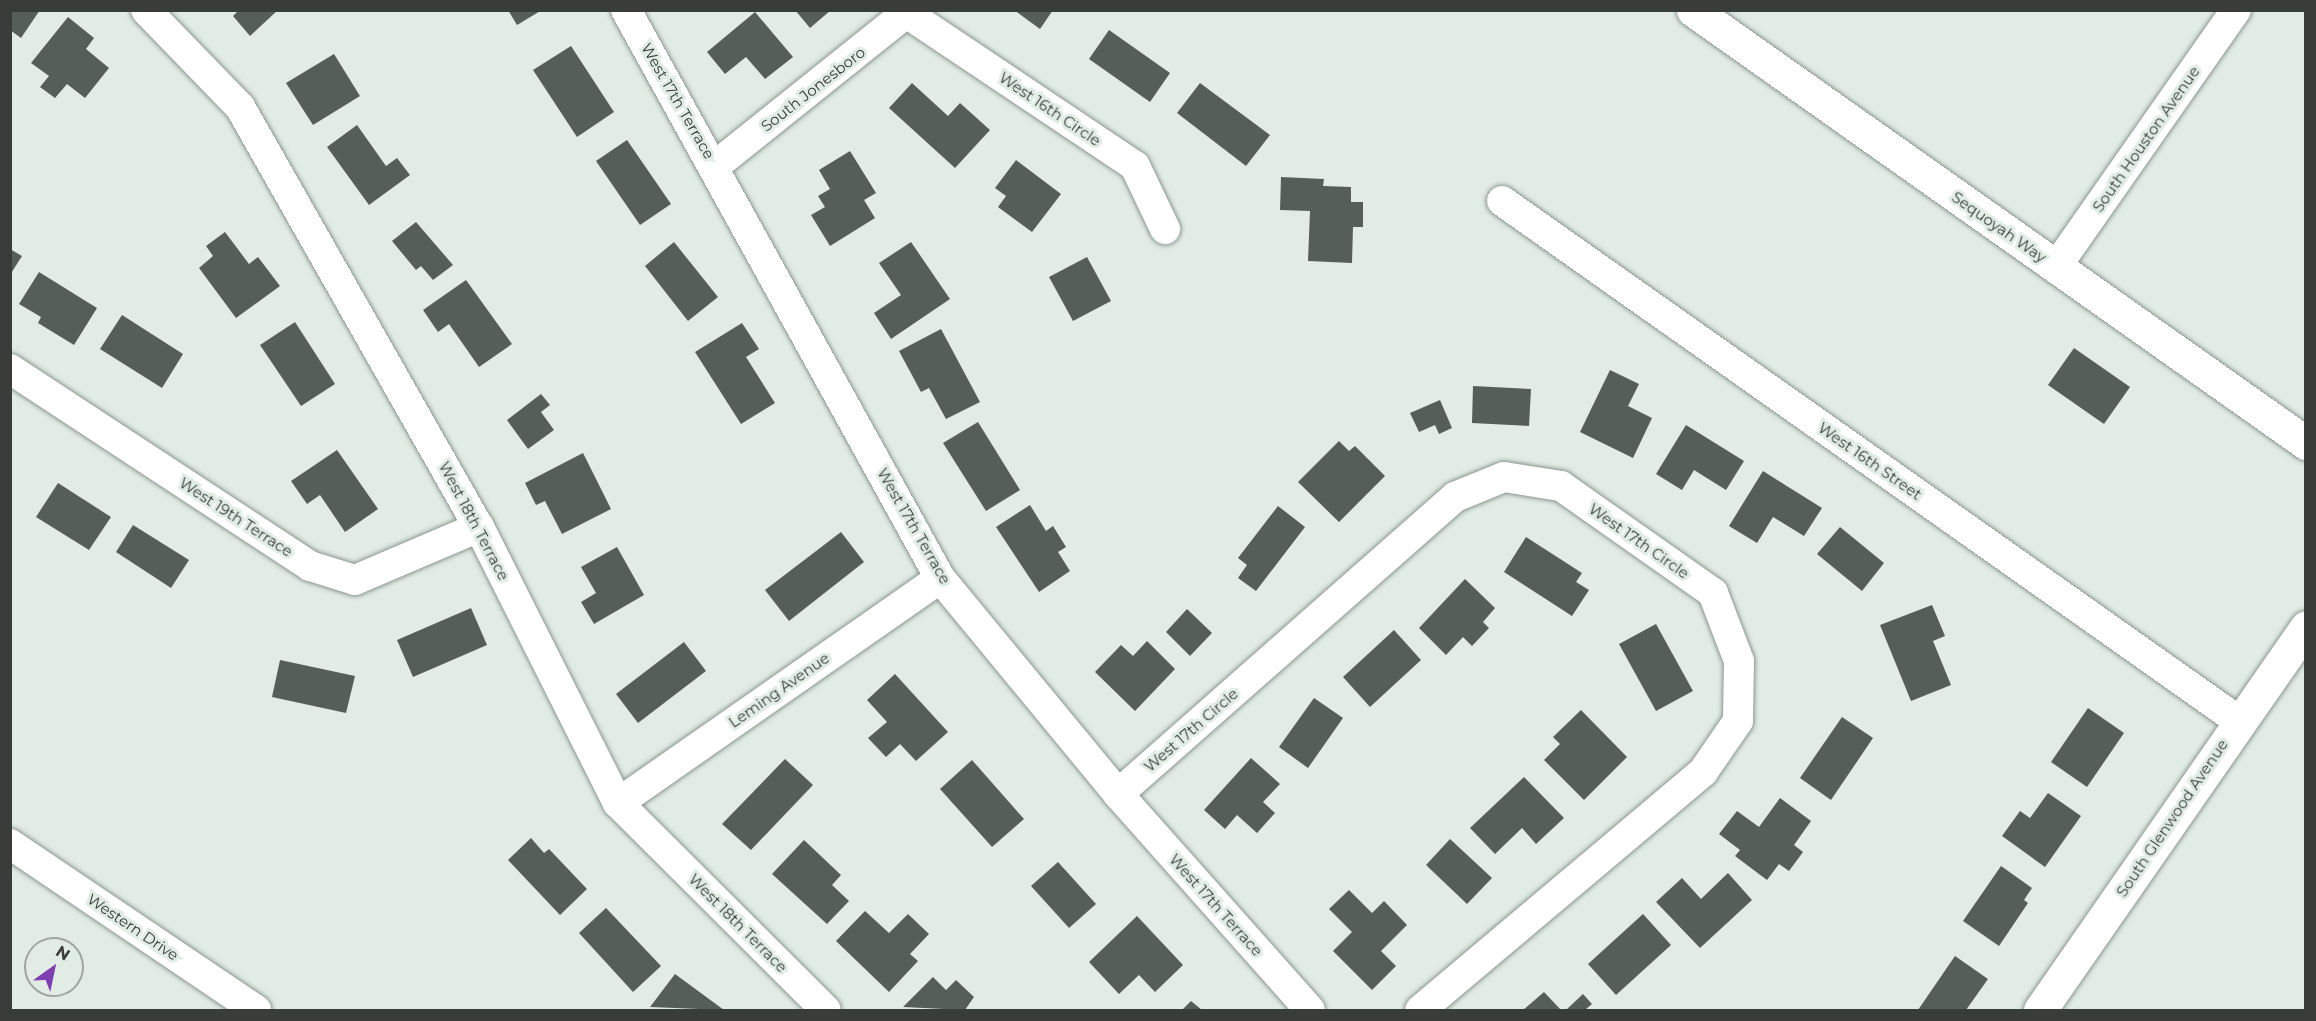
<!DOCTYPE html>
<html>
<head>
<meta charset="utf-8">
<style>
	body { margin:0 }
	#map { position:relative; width:2316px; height:1021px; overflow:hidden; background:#e1ece5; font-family:Montserrat,sans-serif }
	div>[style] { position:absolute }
	.building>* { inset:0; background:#555f58 }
	.roads { filter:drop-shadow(0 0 2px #8c9790) drop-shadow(0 0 2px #8c9790) }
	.minor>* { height:30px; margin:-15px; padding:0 15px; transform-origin:15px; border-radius:15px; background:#fff }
	.tertiary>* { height:33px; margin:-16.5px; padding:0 16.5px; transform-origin:16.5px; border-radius:16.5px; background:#fff }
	span { translate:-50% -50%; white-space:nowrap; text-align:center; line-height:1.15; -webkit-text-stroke:6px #e1ece5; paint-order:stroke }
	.street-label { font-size:15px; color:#383d3a }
	.frame { position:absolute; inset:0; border:12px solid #383d3a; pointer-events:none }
	.north { position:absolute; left:24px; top:937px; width:60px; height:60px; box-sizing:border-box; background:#e1ece5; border:2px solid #9da6a1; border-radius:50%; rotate:33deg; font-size:16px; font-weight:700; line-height:24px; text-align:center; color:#383d3a }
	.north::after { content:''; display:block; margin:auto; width:21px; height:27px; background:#7f3fb3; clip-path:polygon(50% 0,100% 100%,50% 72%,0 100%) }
</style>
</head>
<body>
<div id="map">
	<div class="building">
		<div style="clip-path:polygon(10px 10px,40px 10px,21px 38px,10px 30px)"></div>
		<div style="clip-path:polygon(239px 10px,278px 10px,250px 36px,233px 16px)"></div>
		<div style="clip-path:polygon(508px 10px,542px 10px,517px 25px)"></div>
		<div style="clip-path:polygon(795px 10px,831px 10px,810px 28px)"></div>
		<div style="clip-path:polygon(1014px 10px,1053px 10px,1040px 29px)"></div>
		<div style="clip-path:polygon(755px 12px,793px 57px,765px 79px,746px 57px,725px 74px,707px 52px)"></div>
		<div style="clip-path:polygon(68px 17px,94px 38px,86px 49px,109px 68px,85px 98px,67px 84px,55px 98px,40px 87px,49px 76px,31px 63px)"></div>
		<div style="clip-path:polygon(1109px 30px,1170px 73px,1150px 102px,1089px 59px)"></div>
		<div style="clip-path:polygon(571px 46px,614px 112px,577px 137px,533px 70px)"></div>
		<div style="clip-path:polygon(334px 54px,360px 96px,313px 125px,286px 83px)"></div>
		<div style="clip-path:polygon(912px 83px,948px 116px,960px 103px,990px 130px,955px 168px,889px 108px)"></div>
		<div style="clip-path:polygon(1200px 83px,1270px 135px,1246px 166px,1177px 113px)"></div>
		<div style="clip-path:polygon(357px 125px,386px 166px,397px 158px,410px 175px,369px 205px,327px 147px)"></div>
		<div style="clip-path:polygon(627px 140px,671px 204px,640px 225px,596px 161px)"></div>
		<div style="clip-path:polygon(850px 151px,876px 193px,864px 200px,875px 218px,830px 246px,811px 215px,825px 207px,818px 196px,830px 189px,819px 170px)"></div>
		<div style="clip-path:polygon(1016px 160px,1061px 194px,1032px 232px,998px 207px,1006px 196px,995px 188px)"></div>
		<div style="clip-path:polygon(1281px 177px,1324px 179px,1323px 186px,1351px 187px,1351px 202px,1363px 202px,1363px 227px,1353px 227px,1352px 263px,1308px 261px,1310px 211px,1280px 210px)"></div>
		<div style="clip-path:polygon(416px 222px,453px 265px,433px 280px,421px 266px,416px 270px,392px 241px)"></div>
		<div style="clip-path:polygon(225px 232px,249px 264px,258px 257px,280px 286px,236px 318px,199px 268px,213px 256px,206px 246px)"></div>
		<div style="clip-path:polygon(674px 242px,718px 297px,688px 321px,645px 266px)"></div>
		<div style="clip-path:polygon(911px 242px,950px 299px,891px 339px,874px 313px,901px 295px,879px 263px)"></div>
		<div style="clip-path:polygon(10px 249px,22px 256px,10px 275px)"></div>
		<div style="clip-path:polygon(1087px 257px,1111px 301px,1073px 321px,1049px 277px)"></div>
		<div style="clip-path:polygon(39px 272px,97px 308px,74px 345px,38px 323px,41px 317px,19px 304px)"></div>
		<div style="clip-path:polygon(466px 280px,512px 344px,479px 367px,449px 324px,438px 332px,423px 310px)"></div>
		<div style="clip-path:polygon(122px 315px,183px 354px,162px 388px,100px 349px)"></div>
		<div style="clip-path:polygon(295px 322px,335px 384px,301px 406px,260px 345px)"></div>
		<div style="clip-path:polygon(742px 323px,759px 349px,746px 357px,775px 403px,741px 424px,695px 352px)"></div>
		<div style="clip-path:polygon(941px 329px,980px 402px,946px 419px,929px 388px,921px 392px,899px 351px)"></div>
		<div style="clip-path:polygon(2074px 348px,2130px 387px,2104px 424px,2048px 385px)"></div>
		<div style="clip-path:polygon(1610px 370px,1639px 384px,1628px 406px,1652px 418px,1633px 458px,1580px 432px)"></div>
		<div style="clip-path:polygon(1473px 386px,1531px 389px,1529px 426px,1472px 423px)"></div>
		<div style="clip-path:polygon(541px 394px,550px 405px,541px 412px,554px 430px,528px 449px,507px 420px)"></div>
		<div style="clip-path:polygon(1440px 400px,1452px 428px,1439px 434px,1435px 425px,1419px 432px,1410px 413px)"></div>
		<div style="clip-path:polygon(978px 422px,1020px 490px,986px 511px,943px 443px)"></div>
		<div style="clip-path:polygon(1686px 425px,1744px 461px,1726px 490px,1694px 470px,1682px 490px,1656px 474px)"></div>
		<div style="clip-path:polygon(1339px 441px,1349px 451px,1355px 446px,1385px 476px,1339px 522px,1298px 482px)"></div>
		<div style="clip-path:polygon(337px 450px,378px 509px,345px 532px,320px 495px,307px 504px,291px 481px)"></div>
		<div style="clip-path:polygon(583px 453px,611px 509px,562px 534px,545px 501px,536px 505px,525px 483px)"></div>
		<div style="clip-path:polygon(1763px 471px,1822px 508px,1804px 536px,1773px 517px,1757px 543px,1729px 526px)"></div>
		<div style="clip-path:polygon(58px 483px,111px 517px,89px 550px,36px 517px)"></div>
		<div style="clip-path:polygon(1030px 505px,1046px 531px,1053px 526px,1066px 547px,1058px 552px,1070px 571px,1039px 592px,996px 527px)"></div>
		<div style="clip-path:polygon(1278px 506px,1305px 527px,1256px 591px,1238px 578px,1247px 565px,1238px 558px)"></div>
		<div style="clip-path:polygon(133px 525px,189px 560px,171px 588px,116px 552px)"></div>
		<div style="clip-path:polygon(1840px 527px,1884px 563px,1862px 591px,1817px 554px)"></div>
		<div style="clip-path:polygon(841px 532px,864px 562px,789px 621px,765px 590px)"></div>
		<div style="clip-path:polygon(1526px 537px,1582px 573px,1576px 582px,1589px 590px,1572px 616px,1504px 572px)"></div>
		<div style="clip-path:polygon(617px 547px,644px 595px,594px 624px,581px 602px,596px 593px,581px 567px)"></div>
		<div style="clip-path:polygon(1465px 579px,1495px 608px,1483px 622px,1489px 628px,1472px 646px,1463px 637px,1446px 655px,1419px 628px)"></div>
		<div style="clip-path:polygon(1932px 605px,1945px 636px,1933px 641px,1951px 685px,1911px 701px,1880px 625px)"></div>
		<div style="clip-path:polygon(471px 608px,487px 645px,413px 677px,397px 640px)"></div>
		<div style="clip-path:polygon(1187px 609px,1212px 633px,1190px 656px,1166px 632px)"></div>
		<div style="clip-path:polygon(1656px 624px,1693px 691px,1656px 711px,1619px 644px)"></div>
		<div style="clip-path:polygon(1394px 630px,1421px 660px,1370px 707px,1343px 677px)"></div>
		<div style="clip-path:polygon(1147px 641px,1175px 669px,1135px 711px,1095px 672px,1121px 645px,1133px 656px)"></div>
		<div style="clip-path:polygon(684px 642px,706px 671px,638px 723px,616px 694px)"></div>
		<div style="clip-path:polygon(280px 660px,355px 676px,346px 713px,272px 697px)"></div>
		<div style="clip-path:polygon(895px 674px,948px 732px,916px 761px,900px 744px,886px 757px,868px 738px,887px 722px,867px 700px)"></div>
		<div style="clip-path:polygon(1314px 698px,1343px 718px,1308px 768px,1279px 747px)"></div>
		<div style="clip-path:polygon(2088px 708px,2124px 733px,2087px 787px,2051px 762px)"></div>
		<div style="clip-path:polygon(1581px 710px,1627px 757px,1584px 800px,1544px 760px,1560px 744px,1553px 737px)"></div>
		<div style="clip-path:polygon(1842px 717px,1873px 738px,1831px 800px,1800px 778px)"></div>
		<div style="clip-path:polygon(1251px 758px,1280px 784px,1263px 802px,1275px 813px,1257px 833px,1237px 815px,1225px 829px,1204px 810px)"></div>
		<div style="clip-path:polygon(785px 759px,813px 785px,751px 850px,722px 824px)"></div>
		<div style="clip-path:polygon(972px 760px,1024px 819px,992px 847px,940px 789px)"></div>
		<div style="clip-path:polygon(1524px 777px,1564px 818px,1536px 844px,1522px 828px,1495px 854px,1470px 828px)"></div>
		<div style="clip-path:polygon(2048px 793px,2081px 816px,2045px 867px,2002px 836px,2020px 811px,2030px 818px)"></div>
		<div style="clip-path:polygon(1780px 798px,1811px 821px,1794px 845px,1803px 852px,1789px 871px,1779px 864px,1767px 880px,1735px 856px,1740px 850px,1719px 834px,1737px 811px,1759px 827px)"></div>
		<div style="clip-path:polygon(531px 838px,544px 853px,549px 849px,587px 889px,560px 915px,508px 860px)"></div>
		<div style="clip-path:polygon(1450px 839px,1492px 878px,1467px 904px,1426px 865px)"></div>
		<div style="clip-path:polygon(804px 840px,841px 875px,832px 885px,849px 901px,827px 924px,772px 874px)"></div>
		<div style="clip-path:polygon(1058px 862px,1096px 904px,1069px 928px,1031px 886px)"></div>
		<div style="clip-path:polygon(2001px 866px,2032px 888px,2024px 900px,2028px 903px,1999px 946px,1963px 921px)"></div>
		<div style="clip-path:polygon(1728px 873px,1752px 900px,1700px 948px,1656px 902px,1682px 878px,1701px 899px)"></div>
		<div style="clip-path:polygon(1349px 890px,1372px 913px,1384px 901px,1407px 925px,1381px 951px,1396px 966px,1372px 990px,1333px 951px,1352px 932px,1329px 909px)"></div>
		<div style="clip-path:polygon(606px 908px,661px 966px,633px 992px,579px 933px)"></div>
		<div style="clip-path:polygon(865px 911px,889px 933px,908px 914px,929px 934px,910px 954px,918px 961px,889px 992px,836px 941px)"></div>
		<div style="clip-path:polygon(1643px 914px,1671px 945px,1616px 995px,1588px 964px)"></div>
		<div style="clip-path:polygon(1137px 916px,1183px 965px,1155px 992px,1139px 975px,1119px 994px,1089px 962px)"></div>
		<div style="clip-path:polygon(1955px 956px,1988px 979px,1966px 1010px,1918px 1010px)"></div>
		<div style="clip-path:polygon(675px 974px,724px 1010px,650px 1007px)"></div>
		<div style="clip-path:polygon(933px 977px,946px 990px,956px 980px,974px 997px,965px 1010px,903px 1007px)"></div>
		<div style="clip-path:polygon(1544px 992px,1561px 1010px,1523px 1010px)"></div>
		<div style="clip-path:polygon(1583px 994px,1592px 1004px,1585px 1010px,1566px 1010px)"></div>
		<div style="clip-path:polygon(1191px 1001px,1202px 1010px,1182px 1010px)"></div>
	</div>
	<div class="roads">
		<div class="minor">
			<div style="left:146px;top:10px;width:135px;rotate:45.9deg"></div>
			<div style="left:240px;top:107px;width:483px;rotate:60.4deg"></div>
			<div style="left:479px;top:527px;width:309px;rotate:63.3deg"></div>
			<div style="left:618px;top:803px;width:293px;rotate:44.9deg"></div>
			<div style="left:626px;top:10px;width:649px;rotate:61.07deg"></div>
			<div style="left:940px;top:578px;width:280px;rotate:50.5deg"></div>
			<div style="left:1118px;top:794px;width:289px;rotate:48.4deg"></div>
			<div style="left:908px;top:14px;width:273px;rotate:33.8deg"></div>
			<div style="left:1135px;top:166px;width:70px;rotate:64.5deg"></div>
			<div style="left:715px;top:166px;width:250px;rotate:-38.7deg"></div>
			<div style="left:1502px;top:201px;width:902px;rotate:35.21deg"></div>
			<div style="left:2056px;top:267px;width:314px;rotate:-55deg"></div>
			<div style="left:10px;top:369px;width:359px;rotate:33.3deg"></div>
			<div style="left:310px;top:566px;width:47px;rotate:17.3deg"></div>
			<div style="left:355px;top:580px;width:135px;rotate:-23.1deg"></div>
			<div style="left:1118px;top:794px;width:449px;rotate:-41.4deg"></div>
			<div style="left:1455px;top:497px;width:53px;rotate:-22.2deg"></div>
			<div style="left:1504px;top:477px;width:58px;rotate:9deg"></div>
			<div style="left:1561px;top:486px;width:186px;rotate:35.1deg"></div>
			<div style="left:1713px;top:593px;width:73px;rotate:69.1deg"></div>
			<div style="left:1739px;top:661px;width:60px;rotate:91deg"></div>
			<div style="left:1738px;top:721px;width:62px;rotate:124.5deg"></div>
			<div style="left:1703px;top:772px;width:370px;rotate:139.9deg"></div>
			<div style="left:618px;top:803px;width:393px;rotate:-34.9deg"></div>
			<div style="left:10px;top:844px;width:297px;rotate:34deg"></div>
		</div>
		<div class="tertiary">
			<div style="left:1693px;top:10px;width:751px;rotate:35.24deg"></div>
			<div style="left:2040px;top:1010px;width:466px;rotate:-55.2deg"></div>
		</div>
	</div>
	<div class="street-label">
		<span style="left:813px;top:89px;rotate:-38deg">South Jonesboro</span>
		<span style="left:678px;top:101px;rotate:60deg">West 17th Terrace</span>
		<span style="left:1050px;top:109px;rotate:34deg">West 16th Circle</span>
		<span style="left:2146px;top:139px;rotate:-55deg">South Houston Avenue</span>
		<span style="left:1999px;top:227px;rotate:35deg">Sequoyah Way</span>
		<span style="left:1870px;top:461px;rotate:35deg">West 16th Street</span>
		<span style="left:236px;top:517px;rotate:33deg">West 19th Terrace</span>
		<span style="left:474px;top:521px;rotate:62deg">West 18th Terrace</span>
		<span style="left:914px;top:526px;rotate:60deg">West 17th Terrace</span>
		<span style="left:1639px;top:541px;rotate:35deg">West 17th Circle</span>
		<span style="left:779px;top:690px;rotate:-35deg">Leming Avenue</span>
		<span style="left:1191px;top:730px;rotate:-41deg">West 17th Circle</span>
		<span style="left:2172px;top:818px;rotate:-56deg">South Glenwood Avenue</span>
		<span style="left:1216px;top:905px;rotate:48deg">West 17th Terrace</span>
		<span style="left:738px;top:923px;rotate:45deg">West 18th Terrace</span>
		<span style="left:133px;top:927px;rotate:34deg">Western Drive</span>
	</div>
	<div class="frame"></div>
	<div class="north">N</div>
</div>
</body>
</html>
